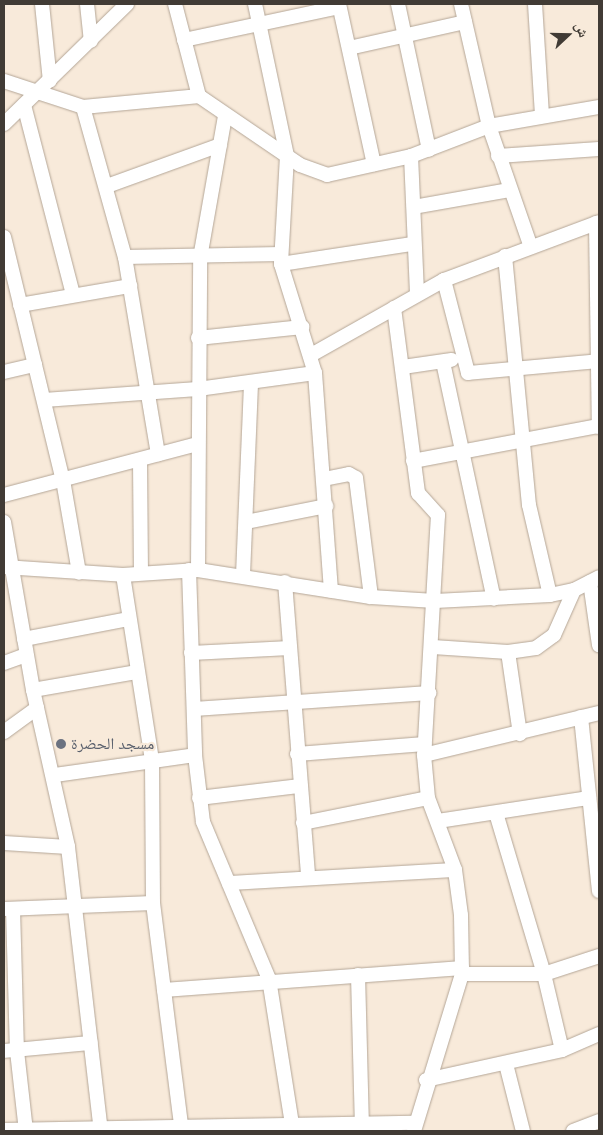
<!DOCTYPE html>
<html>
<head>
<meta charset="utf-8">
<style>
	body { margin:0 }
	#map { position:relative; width:603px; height:1135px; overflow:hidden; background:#f8eada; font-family:Roboto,"Noto Naskh Arabic",sans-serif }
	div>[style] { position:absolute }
	.roads { filter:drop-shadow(0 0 1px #b4a697) drop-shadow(0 0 1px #b4a697) }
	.minor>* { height:14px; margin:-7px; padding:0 7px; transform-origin:7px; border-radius:7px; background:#fff }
	.dots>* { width:14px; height:14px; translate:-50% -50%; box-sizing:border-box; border:2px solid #f8eada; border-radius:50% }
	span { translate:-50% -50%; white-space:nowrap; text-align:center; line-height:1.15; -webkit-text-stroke:4.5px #f8eada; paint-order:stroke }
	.worship-label { font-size:16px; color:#5b616d }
	.left { translate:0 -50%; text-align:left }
	.frame { position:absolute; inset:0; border:5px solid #413b35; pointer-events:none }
	.north { position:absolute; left:543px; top:10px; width:50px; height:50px; -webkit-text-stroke:4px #f8eada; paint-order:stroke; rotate:69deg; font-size:14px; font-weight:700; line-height:20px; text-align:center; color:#413b35 }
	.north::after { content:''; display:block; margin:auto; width:18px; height:22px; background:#413b35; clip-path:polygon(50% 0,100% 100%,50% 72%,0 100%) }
</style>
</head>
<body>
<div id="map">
	<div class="roads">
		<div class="minor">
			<div style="left:42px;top:4px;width:77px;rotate:84.1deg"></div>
			<div style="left:87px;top:4px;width:37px;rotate:84deg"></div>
			<div style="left:175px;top:4px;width:95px;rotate:75.4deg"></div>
			<div style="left:255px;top:4px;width:155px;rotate:78.1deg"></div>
			<div style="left:287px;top:156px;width:108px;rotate:93.2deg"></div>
			<div style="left:281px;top:264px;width:114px;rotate:72.7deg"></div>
			<div style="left:315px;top:373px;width:218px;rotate:85.8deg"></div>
			<div style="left:339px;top:4px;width:164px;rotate:77.7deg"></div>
			<div style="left:398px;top:4px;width:149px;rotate:78deg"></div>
			<div style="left:461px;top:4px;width:125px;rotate:77.1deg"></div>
			<div style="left:489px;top:126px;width:128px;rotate:70.9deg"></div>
			<div style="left:535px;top:4px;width:112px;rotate:86.4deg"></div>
			<div style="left:184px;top:40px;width:158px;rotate:-12deg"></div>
			<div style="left:349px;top:48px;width:119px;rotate:-12.6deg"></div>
			<div style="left:4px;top:81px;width:83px;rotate:18.2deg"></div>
			<div style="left:83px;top:107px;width:117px;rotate:-5.4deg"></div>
			<div style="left:199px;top:96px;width:122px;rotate:34.3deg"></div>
			<div style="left:300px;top:165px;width:29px;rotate:20deg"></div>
			<div style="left:327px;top:175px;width:86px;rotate:-12.7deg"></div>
			<div style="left:411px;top:156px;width:84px;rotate:-21deg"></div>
			<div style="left:489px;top:126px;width:112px;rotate:-9.8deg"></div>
			<div style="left:24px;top:105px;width:195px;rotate:75.5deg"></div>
			<div style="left:83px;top:107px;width:156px;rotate:74.4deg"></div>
			<div style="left:125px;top:257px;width:200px;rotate:80.5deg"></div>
			<div style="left:4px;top:124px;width:172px;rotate:-44.3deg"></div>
			<div style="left:411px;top:156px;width:137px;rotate:87.5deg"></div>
			<div style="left:498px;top:156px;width:101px;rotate:-4deg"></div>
			<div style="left:107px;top:186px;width:120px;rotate:-19.9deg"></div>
			<div style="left:414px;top:207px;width:97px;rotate:-10.1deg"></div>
			<div style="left:596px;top:223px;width:204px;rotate:89.2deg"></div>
			<div style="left:4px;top:237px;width:250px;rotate:76.4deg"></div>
			<div style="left:63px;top:480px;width:94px;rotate:80.2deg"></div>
			<div style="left:505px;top:256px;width:250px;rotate:84.5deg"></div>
			<div style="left:529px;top:505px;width:92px;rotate:76.9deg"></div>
			<div style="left:125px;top:257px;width:156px;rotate:-1.1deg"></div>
			<div style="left:281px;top:264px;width:133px;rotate:-8.7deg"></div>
			<div style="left:444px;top:280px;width:96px;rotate:75.5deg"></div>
			<div style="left:468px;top:373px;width:132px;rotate:-5.2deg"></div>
			<div style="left:20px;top:305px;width:112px;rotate:-9.8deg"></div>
			<div style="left:394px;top:308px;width:187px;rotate:82.6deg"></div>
			<div style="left:418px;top:493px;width:30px;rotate:48deg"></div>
			<div style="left:438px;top:515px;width:240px;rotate:93.3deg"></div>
			<div style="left:424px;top:755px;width:43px;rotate:84.7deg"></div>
			<div style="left:428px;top:798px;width:77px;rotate:69.4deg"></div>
			<div style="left:455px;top:870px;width:45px;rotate:82.4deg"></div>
			<div style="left:461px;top:915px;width:59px;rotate:89deg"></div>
			<div style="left:462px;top:974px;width:164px;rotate:107deg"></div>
			<div style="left:198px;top:338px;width:105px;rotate:-6deg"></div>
			<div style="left:311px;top:355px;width:153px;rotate:-29.4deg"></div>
			<div style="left:444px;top:280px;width:165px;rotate:-20.5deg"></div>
			<div style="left:443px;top:362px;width:242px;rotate:77.9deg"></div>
			<div style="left:403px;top:367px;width:49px;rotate:-8.3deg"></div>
			<div style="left:4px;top:372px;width:32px;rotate:-13deg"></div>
			<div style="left:44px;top:400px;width:154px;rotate:-4.1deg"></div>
			<div style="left:198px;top:389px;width:118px;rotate:-7.8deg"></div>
			<div style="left:140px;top:460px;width:113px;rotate:89.5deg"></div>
			<div style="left:413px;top:461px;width:189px;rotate:-10.7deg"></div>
			<div style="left:324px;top:479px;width:25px;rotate:-11deg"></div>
			<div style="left:349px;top:474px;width:8px;rotate:30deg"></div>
			<div style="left:356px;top:478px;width:120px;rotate:82.8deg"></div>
			<div style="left:4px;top:495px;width:200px;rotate:-14.8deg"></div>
			<div style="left:4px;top:522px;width:170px;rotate:80.2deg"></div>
			<div style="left:33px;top:690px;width:161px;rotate:77.4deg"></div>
			<div style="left:68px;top:847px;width:286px;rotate:83.4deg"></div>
			<div style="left:246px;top:522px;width:82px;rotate:-11.3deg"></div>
			<div style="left:4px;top:567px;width:119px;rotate:3.8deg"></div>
			<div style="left:123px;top:575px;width:75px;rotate:-3.8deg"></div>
			<div style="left:198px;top:570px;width:175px;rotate:8.9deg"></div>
			<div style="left:371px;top:597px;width:64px;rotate:3.6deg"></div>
			<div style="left:435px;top:601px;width:115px;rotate:-3deg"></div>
			<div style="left:550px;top:595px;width:25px;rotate:-12deg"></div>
			<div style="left:574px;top:590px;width:28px;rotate:-27deg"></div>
			<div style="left:189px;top:570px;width:185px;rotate:88.1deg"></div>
			<div style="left:195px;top:755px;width:67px;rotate:83.2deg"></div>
			<div style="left:203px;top:822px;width:170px;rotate:67.2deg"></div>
			<div style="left:269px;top:979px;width:154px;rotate:81deg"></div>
			<div style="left:198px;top:570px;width:312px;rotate:-89.6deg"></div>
			<div style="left:200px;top:258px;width:144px;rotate:-80deg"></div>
			<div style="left:123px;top:575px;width:188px;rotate:81.1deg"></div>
			<div style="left:152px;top:761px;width:142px;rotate:89.6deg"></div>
			<div style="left:153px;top:903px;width:230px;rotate:82.8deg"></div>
			<div style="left:243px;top:575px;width:193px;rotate:-87.6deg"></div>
			<div style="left:285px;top:582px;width:296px;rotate:85.5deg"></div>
			<div style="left:590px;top:582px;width:64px;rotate:81.9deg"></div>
			<div style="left:24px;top:639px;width:107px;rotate:-10.8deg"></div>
			<div style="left:433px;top:647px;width:75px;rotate:3.8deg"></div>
			<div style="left:508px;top:652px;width:28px;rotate:-8deg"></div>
			<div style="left:536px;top:648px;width:22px;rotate:-36deg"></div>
			<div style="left:554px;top:635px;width:49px;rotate:-66deg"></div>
			<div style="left:508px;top:652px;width:83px;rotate:81.7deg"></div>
			<div style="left:191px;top:653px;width:99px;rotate:-2.9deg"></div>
			<div style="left:4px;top:663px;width:23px;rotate:-20deg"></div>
			<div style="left:33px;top:690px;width:106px;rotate:-9.8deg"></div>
			<div style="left:194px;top:709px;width:236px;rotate:-3.9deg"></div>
			<div style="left:581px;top:717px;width:175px;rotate:84.1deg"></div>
			<div style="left:4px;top:732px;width:41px;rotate:-36deg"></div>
			<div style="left:297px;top:754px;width:128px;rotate:-4.5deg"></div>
			<div style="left:424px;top:755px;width:180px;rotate:-13.5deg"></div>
			<div style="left:55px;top:775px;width:141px;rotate:-8.1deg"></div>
			<div style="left:199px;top:798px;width:102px;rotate:-6.8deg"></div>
			<div style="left:496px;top:813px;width:168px;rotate:73.4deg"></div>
			<div style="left:544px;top:974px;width:78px;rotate:76.7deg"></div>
			<div style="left:438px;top:821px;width:153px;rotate:-8.7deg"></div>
			<div style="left:303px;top:823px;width:127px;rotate:-11.3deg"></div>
			<div style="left:4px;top:843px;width:64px;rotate:3.6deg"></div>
			<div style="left:229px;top:883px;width:226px;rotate:-3.3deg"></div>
			<div style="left:4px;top:909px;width:149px;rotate:-2.3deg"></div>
			<div style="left:13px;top:909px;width:142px;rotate:88.4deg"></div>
			<div style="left:17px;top:1051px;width:81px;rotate:83.6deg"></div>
			<div style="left:462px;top:974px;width:82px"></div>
			<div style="left:544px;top:974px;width:58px;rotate:-18.1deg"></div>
			<div style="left:358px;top:975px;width:149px;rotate:88.5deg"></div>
			<div style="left:164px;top:990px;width:299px;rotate:-4.2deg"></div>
			<div style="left:4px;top:1051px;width:87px;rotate:-5.3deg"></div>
			<div style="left:506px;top:1064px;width:69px;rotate:75.8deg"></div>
			<div style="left:426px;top:1080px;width:139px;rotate:-12.4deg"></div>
			<div style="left:562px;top:1050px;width:40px;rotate:-23.4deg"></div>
			<div style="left:4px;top:1130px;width:410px;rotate:-1deg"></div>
			<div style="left:573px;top:1131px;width:28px;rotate:-21deg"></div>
		</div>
	</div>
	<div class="dots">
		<div style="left:61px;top:744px;background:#6b7280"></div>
	</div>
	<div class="worship-label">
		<span class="left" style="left:71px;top:744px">مسجد الحضرة</span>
	</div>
	<div class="frame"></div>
	<div class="north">ش</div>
</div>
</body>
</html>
